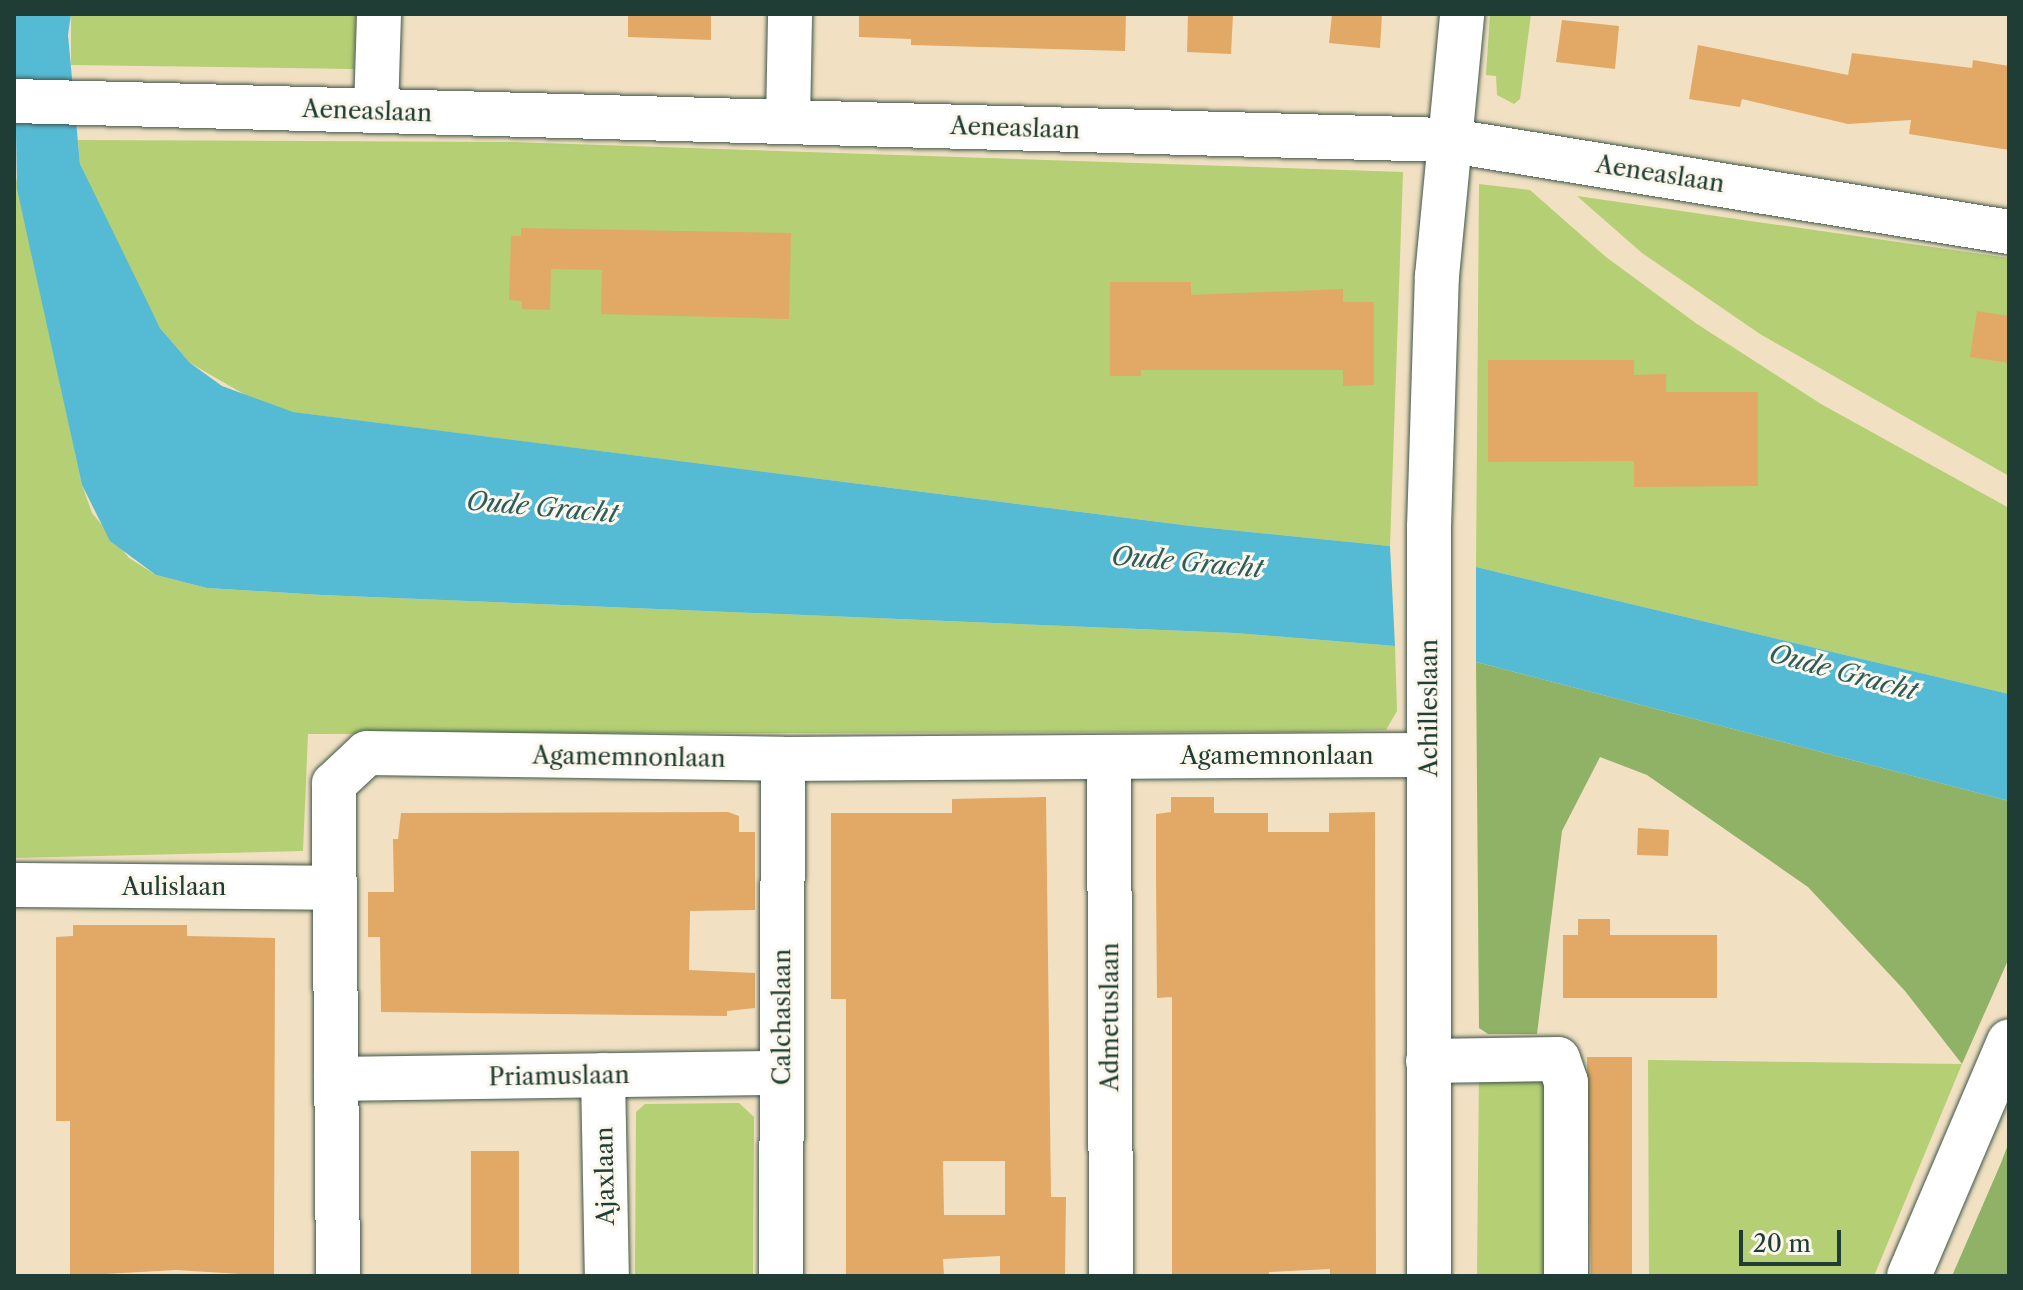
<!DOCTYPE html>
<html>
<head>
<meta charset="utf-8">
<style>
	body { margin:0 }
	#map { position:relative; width:2023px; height:1290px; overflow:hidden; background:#f1e1c2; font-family:"Libre Caslon Text",serif }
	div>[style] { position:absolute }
	.green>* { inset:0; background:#b4cf74 }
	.forest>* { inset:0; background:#8fb266 }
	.water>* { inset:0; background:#55bad4 }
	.building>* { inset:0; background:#e1a965 }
	.roads { filter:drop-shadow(0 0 2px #3e5649) drop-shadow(0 0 2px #3e5649) }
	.minor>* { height:44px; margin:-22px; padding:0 22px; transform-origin:22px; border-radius:22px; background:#fff }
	span { translate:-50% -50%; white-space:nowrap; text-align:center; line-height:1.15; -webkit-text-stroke:6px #fbf7ec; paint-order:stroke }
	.street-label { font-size:24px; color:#1f3d34 }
	.water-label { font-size:26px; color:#2c5c5c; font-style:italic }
	.frame { position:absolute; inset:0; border:16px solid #1f3d34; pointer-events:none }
	.scale { position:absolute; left:1739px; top:1230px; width:102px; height:36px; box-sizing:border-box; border:4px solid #1f3d34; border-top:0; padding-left:10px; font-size:24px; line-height:28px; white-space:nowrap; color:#1f3d34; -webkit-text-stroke:6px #fbf7ec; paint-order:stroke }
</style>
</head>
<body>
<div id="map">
	<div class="green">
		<div style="clip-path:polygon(71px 14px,356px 14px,354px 69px,71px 65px)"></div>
		<div style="clip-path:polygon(1490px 14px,1531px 14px,1520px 99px,1514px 104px,1497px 95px,1496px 76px,1486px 75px)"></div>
		<div style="clip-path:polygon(78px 140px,512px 142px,1403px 172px,1390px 546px,1191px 526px,292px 412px,256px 401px,190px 363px,160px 328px,105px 222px,80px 164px)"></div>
		<div style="clip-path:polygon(14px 168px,82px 485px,92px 513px,129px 558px,156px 575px,207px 588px,322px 595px,1235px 633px,1395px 646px,1397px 711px,1386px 730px,1301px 732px,308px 734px,303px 851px,14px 858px)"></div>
		<div style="clip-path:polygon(1479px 184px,1530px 190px,1606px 257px,1697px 324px,1821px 404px,2009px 508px,2009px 694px,1476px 567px)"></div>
		<div style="clip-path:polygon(1577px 196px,2009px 258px,2009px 476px,1760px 334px,1642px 253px)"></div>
		<div style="clip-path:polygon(1648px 1060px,1962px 1064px,1874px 1276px,1649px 1276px)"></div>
		<div style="clip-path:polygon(1479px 1071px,1549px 1071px,1551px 1276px,1477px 1276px)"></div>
		<div style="clip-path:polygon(739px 1103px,754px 1117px,753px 1276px,635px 1276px,636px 1112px,645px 1104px)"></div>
	</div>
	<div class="forest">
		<div style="clip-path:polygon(1476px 662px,2009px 801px,2009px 958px,1962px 1064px,1905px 991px,1808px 887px,1647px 775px,1600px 757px,1562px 831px,1537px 1034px,1488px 1034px,1479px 1028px)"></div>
		<div style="clip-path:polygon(2009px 1142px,2009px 1276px,1952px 1276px,2001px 1163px)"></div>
	</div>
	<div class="water">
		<div style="clip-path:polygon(14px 14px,71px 14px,68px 35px,80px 164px,160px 328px,190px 363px,222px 386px,293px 412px,1191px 526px,1390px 546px,1395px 646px,1235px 633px,322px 595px,207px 588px,156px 575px,110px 541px,82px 485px,17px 189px)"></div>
		<div style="clip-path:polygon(1476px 567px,2009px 694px,2009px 801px,1476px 662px)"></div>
	</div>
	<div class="building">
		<div style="clip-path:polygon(628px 14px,711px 14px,711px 40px,628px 37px)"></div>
		<div style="clip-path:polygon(859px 14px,1126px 14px,1125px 51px,911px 45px,911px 39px,859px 37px)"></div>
		<div style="clip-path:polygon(1188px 14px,1233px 14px,1231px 54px,1187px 52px)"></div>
		<div style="clip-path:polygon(1332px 14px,1382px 14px,1380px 48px,1329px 43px)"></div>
		<div style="clip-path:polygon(1562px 20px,1619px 26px,1615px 69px,1556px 62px)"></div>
		<div style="clip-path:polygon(1698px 45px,1848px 75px,1852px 53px,1972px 68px,1973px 60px,2009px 66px,2009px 150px,1909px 134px,1911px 120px,1848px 124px,1742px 99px,1740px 107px,1689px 99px)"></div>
		<div style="clip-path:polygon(521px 228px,791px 233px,789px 319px,601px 314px,602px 270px,551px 269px,550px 310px,522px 309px,522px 301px,509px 300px,511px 236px,521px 236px)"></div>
		<div style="clip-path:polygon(1110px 282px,1191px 282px,1191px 295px,1343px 289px,1343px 302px,1374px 302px,1374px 385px,1343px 386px,1343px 370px,1141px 370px,1141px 376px,1110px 376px)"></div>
		<div style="clip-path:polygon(1977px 311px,2009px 316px,2009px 363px,1970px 357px)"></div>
		<div style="clip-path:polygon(1488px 360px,1634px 360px,1634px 375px,1666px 374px,1666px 392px,1758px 392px,1758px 486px,1634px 487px,1634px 461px,1488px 462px)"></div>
		<div style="clip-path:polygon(evenodd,1046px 797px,1051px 1197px,1066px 1197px,1065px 1276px,1000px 1276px,1000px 1256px,943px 1259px,944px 1276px,846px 1276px,846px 999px,831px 999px,831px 813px,952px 813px,952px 799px,1046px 797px,943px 1161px,1005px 1161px,1005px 1215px,944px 1215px,943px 1161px)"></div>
		<div style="clip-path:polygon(1171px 797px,1214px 797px,1214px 813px,1268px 813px,1268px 832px,1329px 832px,1329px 813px,1375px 812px,1376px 1276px,1330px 1276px,1330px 1269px,1269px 1272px,1269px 1276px,1172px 1276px,1172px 997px,1157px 998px,1156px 875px,1156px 814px,1171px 812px)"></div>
		<div style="clip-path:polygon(728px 812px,739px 816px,739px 832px,755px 832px,755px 910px,690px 911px,689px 970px,755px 973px,755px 1008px,727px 1011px,727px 1016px,381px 1012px,380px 937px,368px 937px,368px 892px,394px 892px,393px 839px,398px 839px,401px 813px)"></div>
		<div style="clip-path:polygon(1638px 828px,1669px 830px,1668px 856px,1637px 855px)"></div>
		<div style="clip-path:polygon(1578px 919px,1610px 919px,1610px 935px,1717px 935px,1717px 998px,1563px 998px,1563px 935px,1578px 935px)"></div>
		<div style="clip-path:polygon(73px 925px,187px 925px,187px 936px,275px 938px,274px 1276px,176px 1270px,70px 1276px,70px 1121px,56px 1121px,56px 937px,73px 936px)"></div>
		<div style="clip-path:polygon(1587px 1057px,1632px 1057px,1632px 1276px,1591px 1276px)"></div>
		<div style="clip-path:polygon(471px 1151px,519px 1151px,519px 1276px,471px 1276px)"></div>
	</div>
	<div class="roads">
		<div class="minor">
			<div style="left:14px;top:101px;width:1433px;rotate:1.56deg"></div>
			<div style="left:1446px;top:140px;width:570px;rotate:9.28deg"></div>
			<div style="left:376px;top:111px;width:97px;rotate:-88.2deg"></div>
			<div style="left:788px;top:122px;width:108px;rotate:-88.9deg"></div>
			<div style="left:1109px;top:758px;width:518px;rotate:89.78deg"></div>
			<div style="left:14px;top:885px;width:321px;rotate:0.5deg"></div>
			<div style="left:1428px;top:1061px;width:130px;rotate:-0.9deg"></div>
			<div style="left:1558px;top:1059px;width:24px;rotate:71deg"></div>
			<div style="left:1566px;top:1082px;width:194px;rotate:90deg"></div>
			<div style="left:603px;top:1075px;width:201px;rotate:88.9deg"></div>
			<div style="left:336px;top:1079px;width:446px;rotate:-0.8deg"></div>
			<div style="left:338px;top:1276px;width:492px;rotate:-90.5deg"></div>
			<div style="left:334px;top:784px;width:45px;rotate:-43.2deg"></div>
			<div style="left:367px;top:753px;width:416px;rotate:0.8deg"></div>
			<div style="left:783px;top:759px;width:645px;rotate:-0.36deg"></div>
			<div style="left:781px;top:1276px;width:517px;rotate:-89.78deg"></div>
			<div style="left:1429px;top:1276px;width:749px;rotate:-90deg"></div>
			<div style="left:1429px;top:527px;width:251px;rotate:-88.2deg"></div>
			<div style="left:1437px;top:276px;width:263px;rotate:-84.5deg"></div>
			<div style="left:1909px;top:1276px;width:255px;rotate:-66.9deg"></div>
		</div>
	</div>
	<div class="street-label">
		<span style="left:367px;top:111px;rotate:2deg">Aeneaslaan</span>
		<span style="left:1015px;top:128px;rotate:2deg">Aeneaslaan</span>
		<span style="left:1660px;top:174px;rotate:9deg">Aeneaslaan</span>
		<span style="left:1429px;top:708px;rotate:-90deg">Achilleslaan</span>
		<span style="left:1277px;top:756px">Agamemnonlaan</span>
		<span style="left:629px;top:757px;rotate:1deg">Agamemnonlaan</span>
		<span style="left:174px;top:887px">Aulislaan</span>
		<span style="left:782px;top:1017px;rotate:-90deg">Calchaslaan</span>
		<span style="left:1110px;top:1017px;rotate:-90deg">Admetuslaan</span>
		<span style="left:559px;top:1076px;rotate:-1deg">Priamuslaan</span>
		<span style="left:605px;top:1176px;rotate:-91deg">Ajaxlaan</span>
	</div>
	<div class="water-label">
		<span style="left:542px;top:508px;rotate:5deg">Oude Gracht</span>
		<span style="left:1187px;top:563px;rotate:5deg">Oude Gracht</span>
		<span style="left:1843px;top:673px;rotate:15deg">Oude Gracht</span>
	</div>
	<div class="frame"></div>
	<div class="scale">20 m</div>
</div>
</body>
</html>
